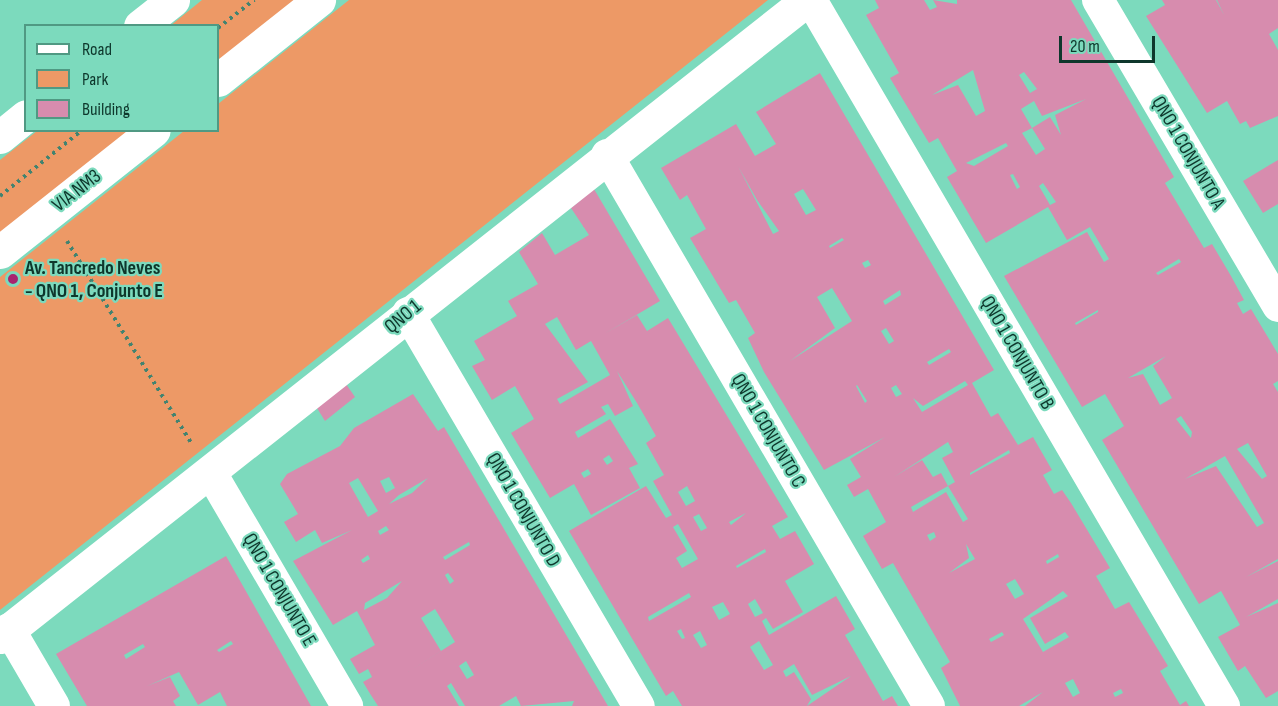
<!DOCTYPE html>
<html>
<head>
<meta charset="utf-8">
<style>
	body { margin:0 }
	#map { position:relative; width:1278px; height:706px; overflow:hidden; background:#7cdabd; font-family:"Sofia Sans Condensed",sans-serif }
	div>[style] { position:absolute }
	.green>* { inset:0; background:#ed9966 }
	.building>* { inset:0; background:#d78cae }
	.path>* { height:4px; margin-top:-2px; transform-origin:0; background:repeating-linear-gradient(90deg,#418370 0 3px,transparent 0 7.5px) }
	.street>* { height:32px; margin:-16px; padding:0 16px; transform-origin:16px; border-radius:16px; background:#fff }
	.secondary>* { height:33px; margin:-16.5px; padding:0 16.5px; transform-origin:16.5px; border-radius:16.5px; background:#fff }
	.dots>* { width:16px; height:16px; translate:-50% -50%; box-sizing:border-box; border:3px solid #7cdabd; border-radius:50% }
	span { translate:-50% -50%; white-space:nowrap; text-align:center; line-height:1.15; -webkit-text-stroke:4.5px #7cdabd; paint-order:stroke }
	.street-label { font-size:20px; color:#0e372c }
	.poi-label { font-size:20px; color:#0e372c; font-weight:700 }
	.left { translate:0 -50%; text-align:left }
	.legend { position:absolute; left:24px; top:24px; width:195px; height:108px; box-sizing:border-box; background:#7cdabd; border:2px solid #509983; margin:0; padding:8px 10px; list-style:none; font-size:18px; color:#0e372c }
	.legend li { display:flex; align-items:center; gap:12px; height:30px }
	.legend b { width:30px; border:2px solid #509983 }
	.scale { position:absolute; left:1059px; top:36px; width:96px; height:27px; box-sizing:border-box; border:3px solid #0e372c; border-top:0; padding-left:8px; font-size:18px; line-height:21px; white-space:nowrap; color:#0e372c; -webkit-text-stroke:4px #7cdabd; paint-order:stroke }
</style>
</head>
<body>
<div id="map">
	<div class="green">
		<div style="clip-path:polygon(202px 0,297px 0,218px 63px,218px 26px,170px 26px)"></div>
		<div style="clip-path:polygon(349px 0,768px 0,0 610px,0 277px,184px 131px,218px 130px,218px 104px)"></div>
		<div style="clip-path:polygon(37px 131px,133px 131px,0 236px,0 160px)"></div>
	</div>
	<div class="building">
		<div style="clip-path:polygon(evenodd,875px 0,924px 0,930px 10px,937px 7px,933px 0,957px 4px,957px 0,1071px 0,1174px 177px,1165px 183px,1204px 248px,1212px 244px,1231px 276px,1244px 300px,1237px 303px,1243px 314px,1251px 309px,1278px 354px,1278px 381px,1273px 384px,1278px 392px,1278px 559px,1246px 577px,1278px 561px,1278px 599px,1246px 617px,1278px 603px,1278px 691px,1266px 698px,1245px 666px,1238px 671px,1218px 637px,1240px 625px,1221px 591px,1199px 604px,1102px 440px,1124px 426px,1105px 394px,1082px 407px,1004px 276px,1087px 232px,1104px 262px,1109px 259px,1090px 227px,1067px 240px,1048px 207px,986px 243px,947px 177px,957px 171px,938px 138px,929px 143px,890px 78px,899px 73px,866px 15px,879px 8px,875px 0,973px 70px,985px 111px,976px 116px,958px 85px,932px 95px,973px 70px,875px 0,1024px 72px,1037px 89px,1030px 93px,1019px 75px,1024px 72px,875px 0,1086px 99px,1055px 115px,1061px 135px,1050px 117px,1032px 128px,1045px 149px,1036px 155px,1022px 133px,1032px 128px,1021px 109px,1034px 101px,1042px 116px,1086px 99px,875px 0,1006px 143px,1008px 146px,974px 166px,966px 163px,1006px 143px,875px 0,1013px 174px,1020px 187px,1017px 189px,1010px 175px,1013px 174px,875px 0,1043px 183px,1056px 202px,1050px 205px,1039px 186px,1043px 183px,875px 0,1179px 259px,1181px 262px,1158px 275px,1156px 273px,1179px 259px,875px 0,1098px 310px,1098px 312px,1076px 325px,1075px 323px,1098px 310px,875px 0,1166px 356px,1153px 366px,1172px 398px,1160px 405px,1143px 374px,1128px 378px,1166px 356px,875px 0,1181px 416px,1192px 432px,1191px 438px,1176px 419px,1181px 416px,875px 0,1248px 443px,1267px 476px,1262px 479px,1237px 449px,1248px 443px,875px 0,1225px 456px,1264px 523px,1257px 527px,1216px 466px,1185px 479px,1225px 456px)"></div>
		<div style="clip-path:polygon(1162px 0,1216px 0,1224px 15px,1217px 0,1278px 0,1278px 28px,1269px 34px,1278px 50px,1278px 116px,1250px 128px,1246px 121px,1240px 124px,1227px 101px,1207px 113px,1146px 16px,1165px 5px)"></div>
		<div style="clip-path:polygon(evenodd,820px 73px,994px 370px,972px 383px,991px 417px,998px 413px,1018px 445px,1033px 437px,1052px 470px,1043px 475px,1054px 494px,1062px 490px,1071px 503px,1110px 568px,1096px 576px,1115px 609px,1129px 602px,1168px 666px,1160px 671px,1180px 705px,1186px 701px,1189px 706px,1025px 706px,1043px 692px,1019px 706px,960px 706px,941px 668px,950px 662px,893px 563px,882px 569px,863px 536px,886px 522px,868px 489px,854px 497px,847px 485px,861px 477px,850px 459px,885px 437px,824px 470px,764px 372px,748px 338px,755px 333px,736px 300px,729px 303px,690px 238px,706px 229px,687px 195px,680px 200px,661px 168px,736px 124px,755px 156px,776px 144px,756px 112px,820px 73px,738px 166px,757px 200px,779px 231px,773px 234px,738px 166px,820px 73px,803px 189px,816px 210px,806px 215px,794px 194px,803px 189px,820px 73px,842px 238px,844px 240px,830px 248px,829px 246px,842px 238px,820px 73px,868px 260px,871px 265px,865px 268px,862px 263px,868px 260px,820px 73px,832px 288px,852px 321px,790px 361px,835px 328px,817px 297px,832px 288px,820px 73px,900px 290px,901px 295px,885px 305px,883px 301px,900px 290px,820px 73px,886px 328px,894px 341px,889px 344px,881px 331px,886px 328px,820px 73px,949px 349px,951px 352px,929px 365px,927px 362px,949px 349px,820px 73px,965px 381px,968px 385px,922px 412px,913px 398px,923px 406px,965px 381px,820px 73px,857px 385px,867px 401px,865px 403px,856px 386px,857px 385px,820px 73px,896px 385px,902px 394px,896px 397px,891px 388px,896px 385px,820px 73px,948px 442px,953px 452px,942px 458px,955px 482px,948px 486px,941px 473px,933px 477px,922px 460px,894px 477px,948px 442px,820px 73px,1009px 450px,1010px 453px,970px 475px,970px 473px,1009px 450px,820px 73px,948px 486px,968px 519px,963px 522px,946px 492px,913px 512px,911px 507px,948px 486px,820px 73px,934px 532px,936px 537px,930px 541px,927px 535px,934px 532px,820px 73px,966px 544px,975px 559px,949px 573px,969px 558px,966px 544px,820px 73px,1058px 554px,1059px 557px,1047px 564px,1046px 561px,1058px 554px,820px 73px,1015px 579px,1024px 594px,1015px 599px,1006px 584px,1015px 579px,820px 73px,1063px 591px,1068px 596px,1030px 618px,1045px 644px,1065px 632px,1069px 637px,1043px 652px,1023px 619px,1063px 591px,820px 73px,1002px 632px,1004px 635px,991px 642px,989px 639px,1002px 632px,820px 73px,1073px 679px,1080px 693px,1073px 697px,1065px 683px,1073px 679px,820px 73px,1121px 689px,1123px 693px,1115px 697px,1113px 693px,1121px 689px)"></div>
		<div style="clip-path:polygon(1278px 160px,1278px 204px,1263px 213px,1243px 181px)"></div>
		<div style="clip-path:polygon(evenodd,594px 189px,660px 301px,604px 334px,637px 315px,647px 331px,668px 318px,788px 517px,772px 526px,780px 539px,795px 531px,814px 564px,785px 581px,803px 612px,773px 629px,766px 618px,762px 621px,769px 635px,836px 596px,855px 629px,845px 635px,883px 701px,892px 696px,898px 706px,682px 706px,673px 691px,666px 696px,627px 630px,569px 531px,646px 486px,666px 518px,672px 515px,653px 481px,664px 475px,646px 443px,656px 436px,637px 403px,617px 371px,633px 406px,615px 416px,608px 404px,601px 407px,606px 414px,575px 432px,578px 438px,610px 419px,638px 464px,629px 468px,640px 488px,591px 515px,574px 484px,550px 498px,511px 433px,534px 419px,515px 386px,492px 400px,472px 366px,485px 360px,474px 341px,517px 316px,508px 301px,538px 284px,519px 252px,542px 233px,555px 255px,589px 235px,571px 208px,594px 189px,557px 317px,576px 350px,591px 341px,610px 375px,560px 404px,557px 399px,588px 382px,545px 324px,557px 317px,594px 189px,609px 455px,613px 461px,607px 465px,603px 459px,609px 455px,594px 189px,588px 469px,591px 474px,584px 478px,581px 473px,588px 469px,594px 189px,687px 486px,695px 501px,686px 506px,678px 492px,687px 486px,594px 189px,746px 513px,731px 525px,729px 522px,746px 513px,594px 189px,699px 514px,707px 528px,701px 531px,693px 517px,699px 514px,594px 189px,678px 524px,698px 559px,682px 568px,676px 558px,687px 551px,673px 527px,678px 524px,594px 189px,765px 549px,766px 552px,737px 568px,736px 566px,765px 549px,594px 189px,689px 593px,691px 597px,649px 621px,648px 617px,689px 593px,594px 189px,755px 599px,763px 613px,755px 617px,748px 604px,755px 599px,594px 189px,723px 602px,730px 614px,719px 620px,712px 607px,723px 602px,594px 189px,681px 629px,685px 638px,682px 639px,677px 631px,681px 629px,594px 189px,700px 631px,707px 645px,701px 648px,693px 635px,700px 631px,594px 189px,759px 641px,773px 665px,764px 670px,750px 647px,759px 641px,594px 189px,794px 664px,812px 695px,851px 676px,807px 706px,811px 699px,794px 672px,786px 677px,783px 671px,794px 664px)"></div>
		<div style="clip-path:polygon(346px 384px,355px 397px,325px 421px,317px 408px)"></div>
		<div style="clip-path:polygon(evenodd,413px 394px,438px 431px,444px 427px,608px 706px,572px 706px,574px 701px,521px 706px,516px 696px,499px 706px,465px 706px,451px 683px,447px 686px,459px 706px,378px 706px,369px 692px,363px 682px,372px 677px,368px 669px,359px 674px,350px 659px,375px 645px,357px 611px,333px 625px,293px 561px,352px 530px,322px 543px,315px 530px,296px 542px,284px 522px,298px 514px,280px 484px,287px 474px,340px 446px,354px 428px,413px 394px,389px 477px,395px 488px,386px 493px,380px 481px,389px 477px,413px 394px,358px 478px,378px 511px,368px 517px,349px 483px,358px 478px,413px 394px,428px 478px,412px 493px,389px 504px,399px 495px,428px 478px,413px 394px,386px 526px,389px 530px,380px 535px,378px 531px,386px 526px,413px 394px,469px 542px,470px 545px,445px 560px,443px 557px,469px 542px,413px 394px,368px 555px,370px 559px,363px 563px,361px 560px,368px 555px,413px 394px,448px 573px,454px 581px,450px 584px,445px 575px,448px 573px,413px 394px,402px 581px,387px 598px,364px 610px,365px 603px,402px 581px,413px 394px,435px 609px,455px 642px,397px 679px,441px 651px,421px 618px,435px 609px,413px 394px,466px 661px,474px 675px,467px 679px,459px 666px,466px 661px)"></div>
		<div style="clip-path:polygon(evenodd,226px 556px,311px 706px,227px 706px,220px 692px,198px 705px,179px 672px,147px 686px,170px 677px,180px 696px,173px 701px,176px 706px,87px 706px,56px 654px,226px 556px,231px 641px,233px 644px,219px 652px,217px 650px,231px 641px,226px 556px,143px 644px,145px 647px,126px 659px,124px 655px,143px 644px)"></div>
	</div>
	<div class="path">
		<div style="left:218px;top:28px;width:46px;rotate:-37.9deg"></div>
		<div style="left:0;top:196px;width:105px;rotate:-38.8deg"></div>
		<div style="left:67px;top:241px;width:238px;rotate:58.4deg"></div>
	</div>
	<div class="street">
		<div style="left:811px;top:0;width:818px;rotate:59.67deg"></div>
		<div style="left:1098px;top:0;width:355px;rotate:59.5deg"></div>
		<div style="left:607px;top:155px;width:638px;rotate:59.7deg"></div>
		<div style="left:408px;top:313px;width:456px;rotate:59.6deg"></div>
		<div style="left:211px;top:473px;width:270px;rotate:59.7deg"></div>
		<div style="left:9px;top:629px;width:89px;rotate:59.7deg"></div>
	</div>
	<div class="secondary">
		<div style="left:140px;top:26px;width:42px;rotate:-38.2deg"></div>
		<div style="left:218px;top:80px;width:129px;rotate:-38.4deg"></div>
		<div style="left:0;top:137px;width:33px;rotate:-39deg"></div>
		<div style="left:0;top:252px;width:196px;rotate:-38.4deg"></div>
		<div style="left:0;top:637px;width:1028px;rotate:-38.29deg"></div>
	</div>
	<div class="dots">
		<div style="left:13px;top:279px;background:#a8246f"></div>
	</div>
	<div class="street-label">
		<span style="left:1188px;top:153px;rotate:60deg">QNO 1 CONJUNTO A</span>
		<span style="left:77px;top:191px;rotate:-38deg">VIA NM3</span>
		<span style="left:403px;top:317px;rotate:-39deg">QNO 1</span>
		<span style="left:1017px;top:353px;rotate:60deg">QNO 1 CONJUNTO B</span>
		<span style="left:768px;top:431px;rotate:60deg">QNO 1 CONJUNTO C</span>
		<span style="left:523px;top:510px;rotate:60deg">QNO 1 CONJUNTO D</span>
		<span style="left:279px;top:590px;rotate:60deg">QNO 1 CONJUNTO E</span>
	</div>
	<div class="poi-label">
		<span class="left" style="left:25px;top:280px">Av. Tancredo Neves<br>- QNO 1, Conjunto E</span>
	</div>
	<ul class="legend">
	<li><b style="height:8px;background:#fff"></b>Road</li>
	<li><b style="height:16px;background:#ed9966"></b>Park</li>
	<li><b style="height:16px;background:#d78cae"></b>Building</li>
	</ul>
	<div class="scale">20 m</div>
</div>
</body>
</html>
